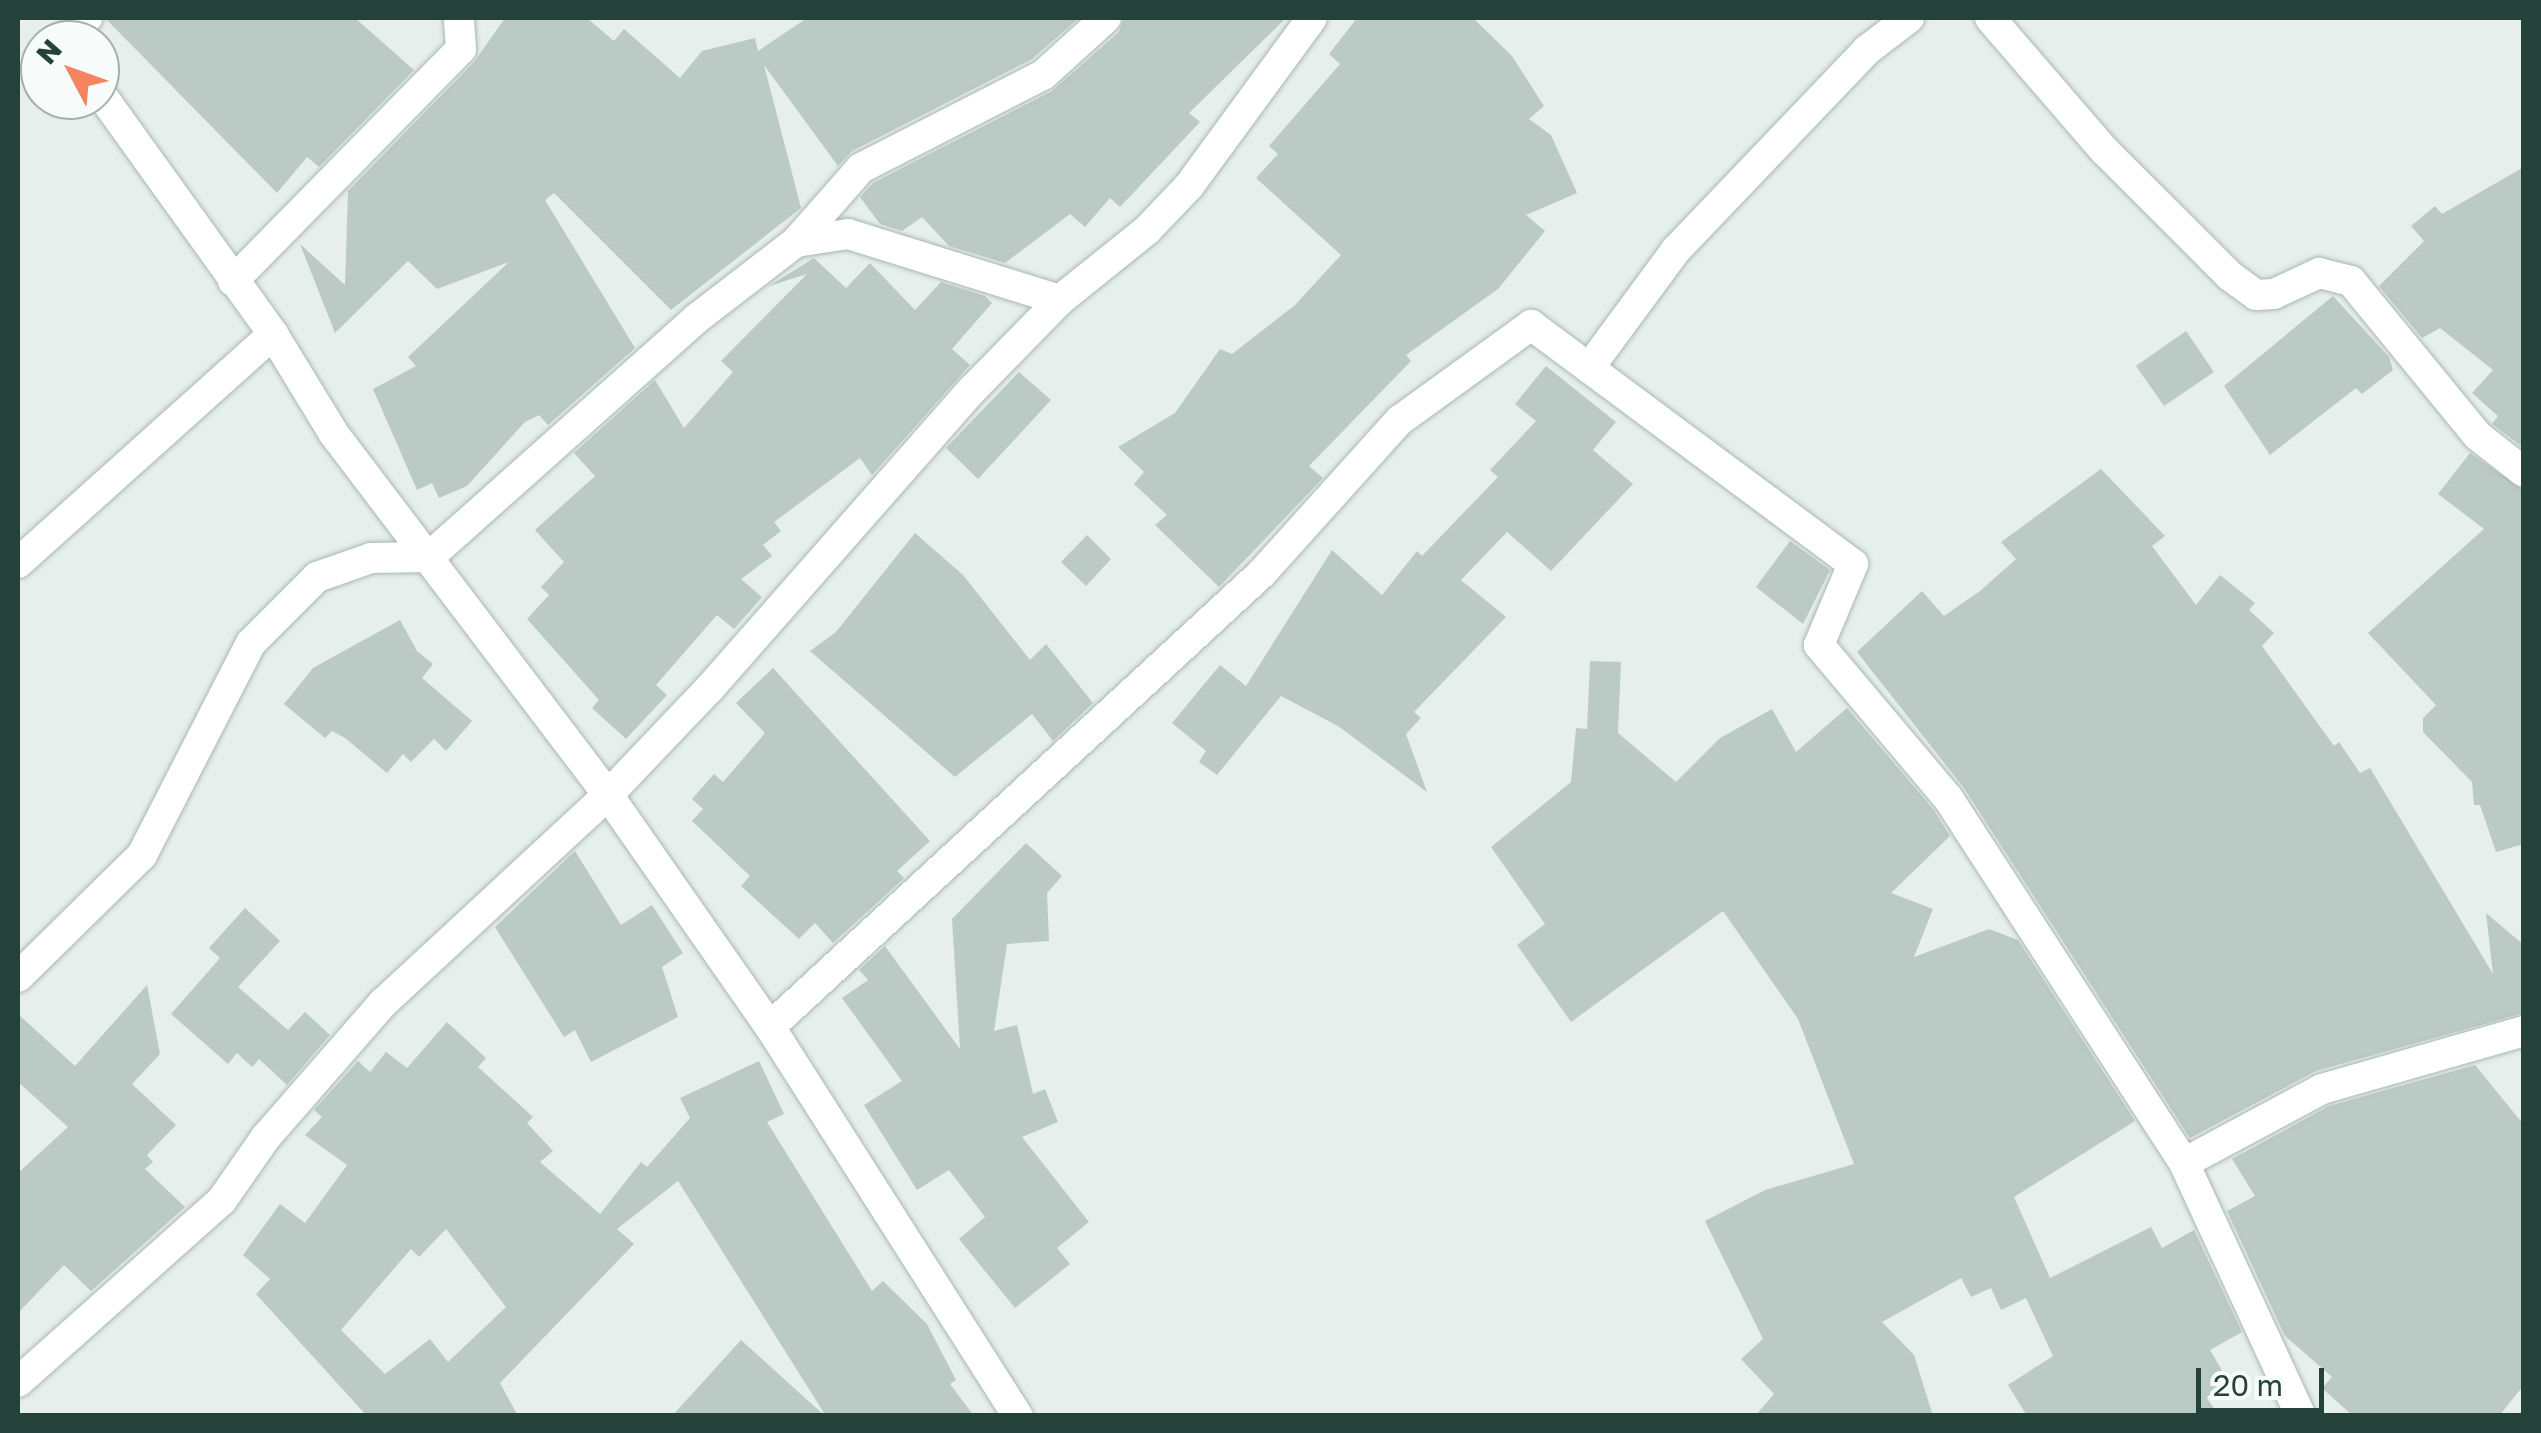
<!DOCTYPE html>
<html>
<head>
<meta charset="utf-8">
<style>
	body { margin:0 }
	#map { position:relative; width:2541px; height:1433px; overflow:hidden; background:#e6efeb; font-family:"Golos Text",sans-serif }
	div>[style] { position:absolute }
	.building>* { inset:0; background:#bbcac4 }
	.roads { filter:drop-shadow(0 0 2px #a8b8b2) drop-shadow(0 0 2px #a8b8b2) }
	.minor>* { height:30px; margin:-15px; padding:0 15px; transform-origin:15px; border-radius:15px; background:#fff }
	span { translate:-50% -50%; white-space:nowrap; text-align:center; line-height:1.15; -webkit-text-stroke:10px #f7fbf9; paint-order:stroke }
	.frame { position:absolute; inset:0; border:20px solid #24423a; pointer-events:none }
	.north { position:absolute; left:20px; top:20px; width:100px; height:100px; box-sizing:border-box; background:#f7fbf9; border:2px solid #a3b1ad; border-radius:50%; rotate:311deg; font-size:28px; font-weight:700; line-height:40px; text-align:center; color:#24423a }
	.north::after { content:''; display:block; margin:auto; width:35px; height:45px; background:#f4845f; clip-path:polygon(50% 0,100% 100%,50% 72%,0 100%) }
	.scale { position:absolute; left:2196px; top:1368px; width:128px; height:45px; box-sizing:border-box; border:5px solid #24423a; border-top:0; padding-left:12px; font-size:30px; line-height:35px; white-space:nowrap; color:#24423a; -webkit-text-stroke:8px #f7fbf9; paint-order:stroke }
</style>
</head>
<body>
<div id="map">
	<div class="building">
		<div style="clip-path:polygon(105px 18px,355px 18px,414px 70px,319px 167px,307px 157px,277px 193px)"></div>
		<div style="clip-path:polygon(505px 18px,587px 18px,614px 41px,624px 29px,680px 78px,702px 51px,755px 38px,758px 51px,807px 18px,1079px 18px,1032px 59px,852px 151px,838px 166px,764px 65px,801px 208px,671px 310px,554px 193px,545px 200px,635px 348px,548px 425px,539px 415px,525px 422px,467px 486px,439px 498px,432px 483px,417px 490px,373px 389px,416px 366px,408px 357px,509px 262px,437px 289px,408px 261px,335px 333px,300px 244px,345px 285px,348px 191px,474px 62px)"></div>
		<div style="clip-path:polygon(1124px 18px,1286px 18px,1189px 113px,1200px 122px,1120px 207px,1110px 198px,1085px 227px,1070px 214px,1005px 263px,949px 246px,922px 217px,902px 231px,880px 224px,860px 197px,873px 183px,1052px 91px,1119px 32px)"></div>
		<div style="clip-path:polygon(1357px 18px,1473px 18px,1512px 56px,1544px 106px,1529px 119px,1551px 135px,1577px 193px,1526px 215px,1545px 231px,1498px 289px,1406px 355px,1411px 361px,1309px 466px,1323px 478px,1219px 587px,1155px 525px,1167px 515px,1134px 484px,1144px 472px,1118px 447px,1175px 413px,1220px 349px,1232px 354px,1295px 305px,1341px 255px,1256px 178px,1278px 154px,1269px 146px,1340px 64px,1329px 54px)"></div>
		<div style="clip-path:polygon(2524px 167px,2521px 206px,2524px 448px,2492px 424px,2498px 416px,2472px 393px,2493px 370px,2440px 328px,2422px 338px,2379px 286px,2424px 241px,2411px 226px,2435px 206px,2442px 214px)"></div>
		<div style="clip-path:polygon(814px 258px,846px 288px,870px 263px,915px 310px,941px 282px,985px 296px,992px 303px,952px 349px,970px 365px,872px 475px,860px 458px,774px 522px,781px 531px,763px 545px,772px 556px,741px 579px,762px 597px,734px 629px,717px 615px,656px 685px,667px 695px,626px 739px,592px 708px,599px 700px,527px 619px,549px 595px,541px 587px,564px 562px,535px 530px,595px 476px,574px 453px,655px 380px,684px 428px,733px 372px,721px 361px,807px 274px,769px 286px)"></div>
		<div style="clip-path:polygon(2333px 296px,2389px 357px,2393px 370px,2362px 394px,2356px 388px,2270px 455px,2224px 386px)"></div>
		<div style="clip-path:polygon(2186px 331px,2214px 372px,2164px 406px,2136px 366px)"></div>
		<div style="clip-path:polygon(1546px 366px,1616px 422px,1593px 450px,1633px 484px,1551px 571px,1507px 532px,1461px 580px,1506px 617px,1414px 712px,1421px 718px,1406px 734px,1427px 792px,1338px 726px,1281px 696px,1217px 775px,1199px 762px,1206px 751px,1172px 723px,1220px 665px,1246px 686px,1332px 550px,1382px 595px,1417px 551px,1422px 556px,1498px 477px,1490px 470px,1536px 421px,1515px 404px)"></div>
		<div style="clip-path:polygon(1019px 372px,1051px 400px,978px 479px,946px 448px)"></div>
		<div style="clip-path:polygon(2470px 453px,2524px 490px,2524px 844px,2496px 852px,2480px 805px,2474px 805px,2472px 782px,2423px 732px,2423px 718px,2436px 705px,2368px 633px,2484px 529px,2438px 494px)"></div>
		<div style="clip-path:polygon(2101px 469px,2165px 536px,2152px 546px,2196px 605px,2220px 575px,2255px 603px,2249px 610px,2274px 633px,2262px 646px,2334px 746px,2339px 742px,2360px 773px,2370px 768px,2493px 974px,2486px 913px,2524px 945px,2524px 1013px,2316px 1071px,2190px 1138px,1964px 788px,1857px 652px,1922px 591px,1944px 616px,1980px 591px,2016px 559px,2001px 542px)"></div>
		<div style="clip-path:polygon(915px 533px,963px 575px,1030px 660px,1046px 644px,1093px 703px,1053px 741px,1032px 714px,955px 777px,810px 651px,836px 632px)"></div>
		<div style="clip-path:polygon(1087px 535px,1111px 559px,1086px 586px,1061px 562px)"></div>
		<div style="clip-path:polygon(1790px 541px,1830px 570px,1803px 624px,1756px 587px)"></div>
		<div style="clip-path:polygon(400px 620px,417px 651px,433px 664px,422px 678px,472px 721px,446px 751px,434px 739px,411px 762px,403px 754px,387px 773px,345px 738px,332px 731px,325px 738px,284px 704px,313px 668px)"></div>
		<div style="clip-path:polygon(1590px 661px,1621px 662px,1618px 733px,1676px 782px,1720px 738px,1772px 709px,1796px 752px,1847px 708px,1933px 809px,1950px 836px,1891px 893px,1933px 909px,1914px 957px,1989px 929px,2018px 940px,2135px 1121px,2014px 1197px,2050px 1278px,2151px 1227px,2162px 1248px,2194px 1230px,2242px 1332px,2210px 1350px,2230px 1384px,2207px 1398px,2219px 1416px,2027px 1416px,2008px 1385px,2053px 1356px,2026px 1298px,2001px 1310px,1991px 1288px,1971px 1297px,1961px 1278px,1882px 1322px,1914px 1355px,1933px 1416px,1755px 1416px,1774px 1394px,1741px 1359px,1763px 1339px,1705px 1221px,1765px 1190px,1854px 1164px,1798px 1019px,1723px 911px,1571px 1022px,1517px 945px,1545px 924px,1491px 847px,1571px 782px,1576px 728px,1587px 729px)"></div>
		<div style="clip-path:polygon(773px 668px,930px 841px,897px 871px,904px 878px,833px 943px,815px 923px,799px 939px,741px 886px,750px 876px,692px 821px,703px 809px,692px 799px,714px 774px,723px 782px,765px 733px,736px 703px)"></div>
		<div style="clip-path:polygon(1026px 843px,1062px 876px,1047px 893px,1049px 941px,1007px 944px,994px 1031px,1017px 1025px,1033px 1094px,1045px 1089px,1058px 1122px,1022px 1137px,1089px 1222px,1057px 1248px,1070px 1264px,1015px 1308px,959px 1239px,985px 1217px,949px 1170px,917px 1190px,864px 1105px,902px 1081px,842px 998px,868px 980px,859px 970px,885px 946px,960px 1049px,952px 919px)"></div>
		<div style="clip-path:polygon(575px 851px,621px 925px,652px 905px,683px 953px,662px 967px,678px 1017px,591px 1062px,575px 1030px,564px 1037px,495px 927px)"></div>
		<div style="clip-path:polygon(245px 908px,280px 941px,238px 987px,288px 1030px,305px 1012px,330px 1035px,287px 1085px,259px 1059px,252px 1067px,237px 1053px,228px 1064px,171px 1014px,220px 958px,209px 948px)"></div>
		<div style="clip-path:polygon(147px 985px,160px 1054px,132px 1084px,176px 1125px,147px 1155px,153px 1162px,145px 1169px,185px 1207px,91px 1291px,64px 1265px,18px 1313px,18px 1173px,68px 1127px,18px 1082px,18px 1014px,75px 1066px)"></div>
		<div style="clip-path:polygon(evenodd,447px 1022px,486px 1058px,478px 1067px,533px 1117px,527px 1123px,553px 1151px,540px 1162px,600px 1214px,641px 1162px,647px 1167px,690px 1118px,680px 1098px,759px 1061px,784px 1114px,767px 1122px,872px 1291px,883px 1281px,927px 1324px,956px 1380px,950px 1384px,974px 1416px,826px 1416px,678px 1181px,617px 1229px,634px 1244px,500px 1383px,518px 1416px,367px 1416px,256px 1294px,270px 1279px,243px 1255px,280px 1204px,305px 1223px,347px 1165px,305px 1135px,322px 1117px,314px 1110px,358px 1061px,370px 1072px,386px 1052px,407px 1068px,447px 1022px,446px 1229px,506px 1307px,448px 1362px,430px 1339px,385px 1374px,341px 1330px,411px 1249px,419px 1257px,446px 1229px)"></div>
		<div style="clip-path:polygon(2475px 1065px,2524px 1125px,2524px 1385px,2499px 1416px,2353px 1416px,2322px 1388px,2332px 1377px,2285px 1336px,2227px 1211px,2255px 1196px,2232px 1159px,2329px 1106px)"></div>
		<div style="clip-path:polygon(741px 1340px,825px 1416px,672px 1416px)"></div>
	</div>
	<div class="roads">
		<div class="minor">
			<div style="left:1990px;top:18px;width:176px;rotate:49.2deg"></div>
			<div style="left:2105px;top:151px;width:177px;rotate:45deg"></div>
			<div style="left:2230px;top:276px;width:32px;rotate:36deg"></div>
			<div style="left:2256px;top:295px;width:18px;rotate:-3deg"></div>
			<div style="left:2274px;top:294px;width:50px;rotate:-25deg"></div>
			<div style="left:2319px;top:273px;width:33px;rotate:14deg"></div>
			<div style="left:2351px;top:281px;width:200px;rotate:50.7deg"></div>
			<div style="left:2478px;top:436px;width:58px;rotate:38deg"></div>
			<div style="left:66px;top:39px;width:30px;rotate:-45deg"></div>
			<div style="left:100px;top:93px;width:297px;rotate:54.3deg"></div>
			<div style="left:273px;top:334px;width:117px;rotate:58.6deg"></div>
			<div style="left:334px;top:434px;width:453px;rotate:52.8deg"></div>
			<div style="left:608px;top:795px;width:283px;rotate:55.1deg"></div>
			<div style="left:770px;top:1027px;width:461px;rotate:57.5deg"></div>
			<div style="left:796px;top:242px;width:53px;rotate:-8.7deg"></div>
			<div style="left:848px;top:234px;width:222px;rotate:17.3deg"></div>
			<div style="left:233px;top:281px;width:325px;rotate:-45.5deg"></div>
			<div style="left:461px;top:49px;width:31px;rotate:-94deg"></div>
			<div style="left:1589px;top:368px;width:147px;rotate:-53.6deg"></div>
			<div style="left:1676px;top:250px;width:277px;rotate:-46.3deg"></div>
			<div style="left:1867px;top:50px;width:53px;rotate:-37.3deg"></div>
			<div style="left:18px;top:563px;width:343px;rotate:-41.9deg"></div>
			<div style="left:18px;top:977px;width:174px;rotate:-44.5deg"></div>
			<div style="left:142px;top:855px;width:238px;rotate:-62.8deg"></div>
			<div style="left:251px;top:643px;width:93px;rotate:-45deg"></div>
			<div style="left:317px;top:577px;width:57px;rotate:-19.4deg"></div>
			<div style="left:371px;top:558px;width:58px;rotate:-1deg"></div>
			<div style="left:429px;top:557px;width:358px;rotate:-41.7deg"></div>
			<div style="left:696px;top:319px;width:126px;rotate:-37.6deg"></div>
			<div style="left:796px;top:242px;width:98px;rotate:-48.7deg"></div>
			<div style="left:861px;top:168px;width:204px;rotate:-27.1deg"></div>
			<div style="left:1043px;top:75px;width:85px;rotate:-42.1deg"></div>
			<div style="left:770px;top:1027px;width:669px;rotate:-42.7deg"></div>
			<div style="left:1262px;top:573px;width:206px;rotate:-48deg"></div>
			<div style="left:1400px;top:420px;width:162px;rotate:-35.9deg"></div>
			<div style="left:1531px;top:325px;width:401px;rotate:36.6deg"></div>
			<div style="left:1853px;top:564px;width:88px;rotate:112.8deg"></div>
			<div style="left:1819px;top:645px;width:200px;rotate:49.9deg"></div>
			<div style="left:1948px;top:798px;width:435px;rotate:57.1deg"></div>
			<div style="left:2184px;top:1163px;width:157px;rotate:-28.2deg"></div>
			<div style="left:2322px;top:1089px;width:210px;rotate:-16deg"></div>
			<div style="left:2184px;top:1163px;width:279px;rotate:65.2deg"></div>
			<div style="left:18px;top:1382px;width:273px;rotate:-41.7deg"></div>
			<div style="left:222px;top:1200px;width:77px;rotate:-55.1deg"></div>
			<div style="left:266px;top:1137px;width:178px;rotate:-48.9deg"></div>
			<div style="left:383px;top:1003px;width:306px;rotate:-42.8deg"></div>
			<div style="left:608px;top:795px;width:148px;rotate:-46.4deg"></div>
			<div style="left:710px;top:688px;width:397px;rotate:-48.7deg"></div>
			<div style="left:972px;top:390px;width:126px;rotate:-45.6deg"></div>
			<div style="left:1060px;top:300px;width:112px;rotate:-38.8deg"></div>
			<div style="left:1147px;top:230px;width:61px;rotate:-46.3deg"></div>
			<div style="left:1189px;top:186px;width:208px;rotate:-53.8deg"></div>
		</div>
	</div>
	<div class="frame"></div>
	<div class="north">N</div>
	<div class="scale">20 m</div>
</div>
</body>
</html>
